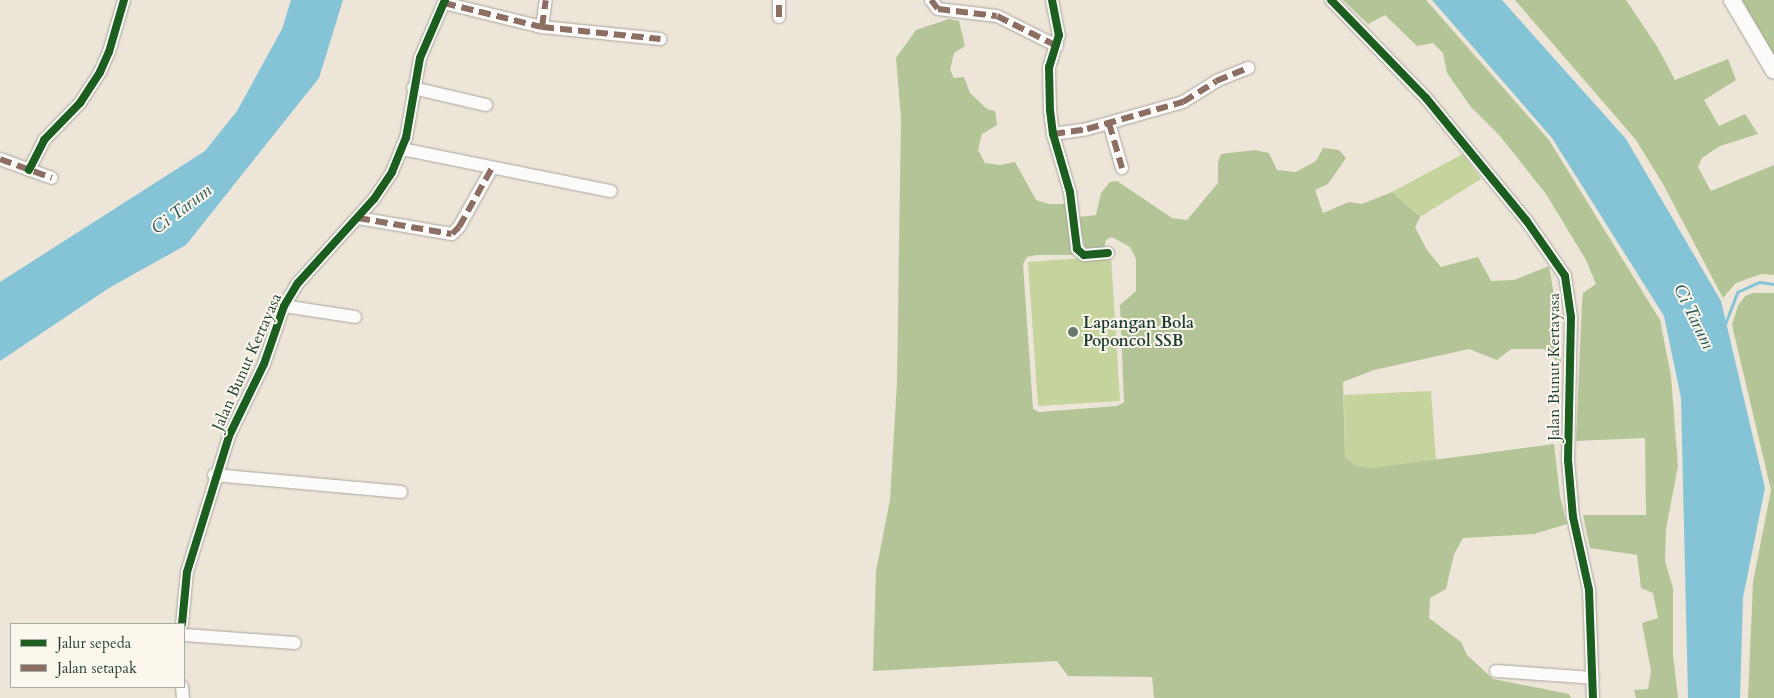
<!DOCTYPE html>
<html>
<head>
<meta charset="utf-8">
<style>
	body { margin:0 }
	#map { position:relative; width:1774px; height:698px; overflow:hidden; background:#ede5d8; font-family:Cardo,serif }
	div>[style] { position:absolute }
	.green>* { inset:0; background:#c5d39d }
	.forest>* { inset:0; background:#b3c596 }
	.water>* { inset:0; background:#85c4d7 }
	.stream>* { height:3px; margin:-1.5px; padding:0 1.5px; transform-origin:1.5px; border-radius:1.5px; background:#85c4d7 }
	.roads { filter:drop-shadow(0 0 1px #a8a69e) drop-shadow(0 0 1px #a8a69e) }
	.minor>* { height:12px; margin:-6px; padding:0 6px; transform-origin:6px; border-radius:6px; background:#fcfbf9 }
	.tertiary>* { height:16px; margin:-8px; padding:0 8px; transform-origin:8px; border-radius:8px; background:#fcfbf9 }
	.quiet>* { height:6px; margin-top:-3px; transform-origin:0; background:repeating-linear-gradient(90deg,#8d6e63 0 12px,transparent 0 18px) }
	.cycleway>* { height:8px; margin:-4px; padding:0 4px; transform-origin:4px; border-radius:4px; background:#1b5e20 }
	.dots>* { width:14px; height:14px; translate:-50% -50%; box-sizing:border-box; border:2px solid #fbf7ec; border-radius:50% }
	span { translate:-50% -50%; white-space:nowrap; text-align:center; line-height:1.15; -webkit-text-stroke:4px #fbf7ec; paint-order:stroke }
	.poi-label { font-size:16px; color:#1f3d34; font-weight:700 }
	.left { translate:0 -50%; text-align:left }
	.street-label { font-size:16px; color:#1f3d34 }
	.water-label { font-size:18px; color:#2e5b5d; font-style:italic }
	.legend { position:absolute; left:10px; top:623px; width:175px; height:65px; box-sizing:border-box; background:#fbf7ec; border:1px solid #a3ada2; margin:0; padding:6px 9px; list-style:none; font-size:15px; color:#1f3d34 }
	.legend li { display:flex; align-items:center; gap:10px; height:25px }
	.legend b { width:25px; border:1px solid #a3ada2 }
</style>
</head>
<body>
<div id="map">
	<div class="green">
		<div style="clip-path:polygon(1463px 154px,1481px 179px,1420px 217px,1392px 192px)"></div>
		<div style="clip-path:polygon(1111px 256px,1120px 401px,1038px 406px,1028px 262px)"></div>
		<div style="clip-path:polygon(1431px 391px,1436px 461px,1372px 468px,1357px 466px,1345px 457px,1344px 395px)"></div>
	</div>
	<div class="forest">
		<div style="clip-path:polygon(1343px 0,1426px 0,1549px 140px,1660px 320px,1671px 376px,1678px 466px,1666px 529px,1665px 561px,1673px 588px,1673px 655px,1678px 698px,1636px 698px,1634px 690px,1648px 689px,1651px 671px,1642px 623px,1658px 618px,1653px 593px,1641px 588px,1637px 555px,1590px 548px,1583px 515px,1646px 515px,1645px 438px,1576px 441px,1582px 303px,1583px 293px,1596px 284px,1586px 260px,1546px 194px,1500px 136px,1471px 107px,1447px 73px,1443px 53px,1433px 43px,1417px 46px,1385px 15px,1368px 24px)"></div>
		<div style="clip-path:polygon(1515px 0,1626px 0,1658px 48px,1675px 80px,1728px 59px,1736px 80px,1704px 100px,1719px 126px,1745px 114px,1758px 134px,1720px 146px,1702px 158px,1698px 167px,1711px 191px,1774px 165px,1774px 275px,1761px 274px,1736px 283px,1723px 298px,1663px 184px,1636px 140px)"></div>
		<div style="clip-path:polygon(1742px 0,1774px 0,1774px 57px,1749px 14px)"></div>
		<div style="clip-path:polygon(949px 19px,959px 21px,965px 46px,954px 53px,950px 70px,954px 78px,964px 77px,970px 93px,987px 109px,995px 111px,997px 125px,982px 134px,978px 150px,985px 163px,1000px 165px,1015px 162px,1036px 200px,1049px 204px,1065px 204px,1073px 255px,1037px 255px,1027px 257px,1023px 264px,1033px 409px,1039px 412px,1117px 406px,1124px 402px,1120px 305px,1136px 291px,1136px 259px,1130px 247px,1112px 237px,1106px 240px,1104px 249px,1086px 251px,1081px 232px,1080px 217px,1096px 215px,1101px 193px,1110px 182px,1117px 181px,1172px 218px,1187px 220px,1218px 183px,1218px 162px,1221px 154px,1255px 150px,1269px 153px,1277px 170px,1296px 172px,1316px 161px,1323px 148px,1339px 150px,1346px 158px,1328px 184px,1315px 190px,1323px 213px,1349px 202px,1362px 204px,1392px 192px,1420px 217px,1415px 227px,1427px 250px,1441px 267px,1478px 257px,1491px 281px,1514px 280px,1549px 266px,1560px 331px,1561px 365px,1544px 349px,1511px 349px,1497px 360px,1469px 349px,1374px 370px,1343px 382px,1345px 457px,1357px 466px,1372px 468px,1554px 444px,1560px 496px,1567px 524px,1534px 534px,1463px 538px,1454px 554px,1446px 589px,1430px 598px,1429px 618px,1461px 642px,1467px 655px,1493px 679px,1569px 694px,1571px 698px,1154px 698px,1152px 677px,1068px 676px,1057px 661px,873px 671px,876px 571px,890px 500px,897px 382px,901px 118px,896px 58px,916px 30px)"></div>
		<div style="clip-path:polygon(1753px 293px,1774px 293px,1774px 698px,1748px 698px,1753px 582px,1771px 490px,1732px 325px,1738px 306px,1745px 296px)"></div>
	</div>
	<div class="water">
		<div style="clip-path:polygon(291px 0,343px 0,319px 78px,186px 245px,109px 288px,0 361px,0 282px,205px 151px,237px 111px,282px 29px)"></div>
		<div style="clip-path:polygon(1432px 0,1502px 0,1626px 139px,1721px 301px,1765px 488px,1743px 598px,1740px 698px,1688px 698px,1681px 398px,1664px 316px,1552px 138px)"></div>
	</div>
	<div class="stream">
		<div style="left:1725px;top:324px;width:34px;rotate:-69deg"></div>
		<div style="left:1737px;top:292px;width:24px;rotate:-24deg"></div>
		<div style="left:1759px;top:282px;width:15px;rotate:8deg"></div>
	</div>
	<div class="roads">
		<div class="minor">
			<div style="left:931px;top:0;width:11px;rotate:52deg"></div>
			<div style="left:938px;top:9px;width:59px;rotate:6.8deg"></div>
			<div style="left:997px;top:16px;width:67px;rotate:26.6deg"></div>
			<div style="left:1052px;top:0;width:36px;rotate:79deg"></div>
			<div style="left:1059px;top:35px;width:34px;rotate:107deg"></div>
			<div style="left:1049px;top:67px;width:43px;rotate:88.7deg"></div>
			<div style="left:1050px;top:110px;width:24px;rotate:83deg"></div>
			<div style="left:1053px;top:134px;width:60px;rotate:73.7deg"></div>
			<div style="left:1070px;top:192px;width:57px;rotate:83deg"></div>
			<div style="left:1077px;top:249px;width:9px;rotate:41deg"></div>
			<div style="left:1084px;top:255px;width:24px;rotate:-5deg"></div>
			<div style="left:1331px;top:0;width:136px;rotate:45.9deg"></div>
			<div style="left:1426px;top:98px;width:158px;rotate:50.7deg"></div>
			<div style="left:1526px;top:220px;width:68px;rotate:55.1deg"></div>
			<div style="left:1565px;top:276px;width:41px;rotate:81.7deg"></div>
			<div style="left:1571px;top:317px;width:143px;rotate:91.2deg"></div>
			<div style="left:1568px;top:460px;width:57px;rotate:85deg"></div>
			<div style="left:1573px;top:517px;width:75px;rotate:77.6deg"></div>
			<div style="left:1589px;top:590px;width:108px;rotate:87.9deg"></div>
			<div style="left:444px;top:3px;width:101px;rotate:13.8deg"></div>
			<div style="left:542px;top:27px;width:119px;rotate:5.8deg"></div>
			<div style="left:779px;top:17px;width:17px;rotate:-90deg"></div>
			<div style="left:542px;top:27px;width:27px;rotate:-82deg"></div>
			<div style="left:413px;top:88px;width:75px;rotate:13.1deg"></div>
			<div style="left:1109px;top:123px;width:47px;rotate:73.9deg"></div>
			<div style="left:1053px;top:134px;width:34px;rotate:-8deg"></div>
			<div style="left:1087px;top:129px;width:100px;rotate:-15.7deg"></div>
			<div style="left:1183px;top:102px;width:39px;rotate:-32deg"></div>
			<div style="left:1216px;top:81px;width:35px;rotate:-22deg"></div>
			<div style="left:402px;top:149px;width:213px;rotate:11.4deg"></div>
			<div style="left:0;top:159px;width:55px;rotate:20.1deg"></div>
			<div style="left:29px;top:170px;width:34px;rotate:-63deg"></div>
			<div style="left:44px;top:140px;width:52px;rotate:-45.8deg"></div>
			<div style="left:80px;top:103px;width:37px;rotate:-57deg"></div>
			<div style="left:100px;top:72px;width:22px;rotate:-66deg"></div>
			<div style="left:109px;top:52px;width:54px;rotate:-73.9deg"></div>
			<div style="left:358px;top:218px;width:95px;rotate:9.7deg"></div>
			<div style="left:452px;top:234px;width:10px;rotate:-45deg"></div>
			<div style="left:459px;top:227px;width:68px;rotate:-60.8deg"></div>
			<div style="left:284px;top:306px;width:72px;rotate:8.8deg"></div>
			<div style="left:214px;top:475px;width:188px;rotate:5.2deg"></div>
			<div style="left:182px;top:624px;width:52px;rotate:-84.5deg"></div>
			<div style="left:187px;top:572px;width:142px;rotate:-72.8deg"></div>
			<div style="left:229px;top:436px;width:80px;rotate:-64.1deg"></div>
			<div style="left:264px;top:364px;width:61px;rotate:-71deg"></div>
			<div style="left:284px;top:306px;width:27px;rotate:-59deg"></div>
			<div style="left:298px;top:283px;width:113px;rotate:-47.9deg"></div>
			<div style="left:374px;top:199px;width:32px;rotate:-56deg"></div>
			<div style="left:392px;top:172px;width:37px;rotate:-68deg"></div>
			<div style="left:406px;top:138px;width:81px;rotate:-80.1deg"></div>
			<div style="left:420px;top:58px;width:63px;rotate:-66.7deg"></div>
			<div style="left:184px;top:635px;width:111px;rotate:4.1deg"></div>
			<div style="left:1496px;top:671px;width:97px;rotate:4.1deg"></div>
			<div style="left:182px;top:687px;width:11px;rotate:85deg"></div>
		</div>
		<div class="tertiary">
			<div style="left:1732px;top:0;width:82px;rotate:59.4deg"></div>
		</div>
	</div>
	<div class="quiet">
		<div style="left:931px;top:0;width:11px;rotate:52deg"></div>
		<div style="left:938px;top:9px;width:59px;rotate:6.8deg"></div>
		<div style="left:997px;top:16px;width:67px;rotate:26.6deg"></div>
		<div style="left:444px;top:3px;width:101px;rotate:13.8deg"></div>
		<div style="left:542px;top:27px;width:119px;rotate:5.8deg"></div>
		<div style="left:779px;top:17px;width:17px;rotate:-90deg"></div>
		<div style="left:542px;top:27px;width:27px;rotate:-82deg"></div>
		<div style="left:1109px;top:123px;width:47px;rotate:73.9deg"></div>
		<div style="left:1053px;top:134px;width:34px;rotate:-8deg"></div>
		<div style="left:1087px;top:129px;width:100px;rotate:-15.7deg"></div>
		<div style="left:1183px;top:102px;width:39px;rotate:-32deg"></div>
		<div style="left:1216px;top:81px;width:35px;rotate:-22deg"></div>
		<div style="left:0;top:159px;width:55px;rotate:20.1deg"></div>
		<div style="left:358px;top:218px;width:95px;rotate:9.7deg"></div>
		<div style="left:452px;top:234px;width:10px;rotate:-45deg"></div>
		<div style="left:459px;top:227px;width:68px;rotate:-60.8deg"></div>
	</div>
	<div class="cycleway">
		<div style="left:1052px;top:0;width:36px;rotate:79deg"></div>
		<div style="left:1059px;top:35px;width:34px;rotate:107deg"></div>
		<div style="left:1049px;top:67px;width:43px;rotate:88.7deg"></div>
		<div style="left:1050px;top:110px;width:24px;rotate:83deg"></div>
		<div style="left:1053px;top:134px;width:60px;rotate:73.7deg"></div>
		<div style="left:1070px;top:192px;width:57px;rotate:83deg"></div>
		<div style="left:1077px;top:249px;width:9px;rotate:41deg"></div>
		<div style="left:1084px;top:255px;width:24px;rotate:-5deg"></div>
		<div style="left:1331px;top:0;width:136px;rotate:45.9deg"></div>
		<div style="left:1426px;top:98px;width:158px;rotate:50.7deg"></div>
		<div style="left:1526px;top:220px;width:68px;rotate:55.1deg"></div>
		<div style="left:1565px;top:276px;width:41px;rotate:81.7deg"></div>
		<div style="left:1571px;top:317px;width:143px;rotate:91.2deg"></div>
		<div style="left:1568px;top:460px;width:57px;rotate:85deg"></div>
		<div style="left:1573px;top:517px;width:75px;rotate:77.6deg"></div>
		<div style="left:1589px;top:590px;width:108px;rotate:87.9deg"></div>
		<div style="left:29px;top:170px;width:34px;rotate:-63deg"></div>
		<div style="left:44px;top:140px;width:52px;rotate:-45.8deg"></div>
		<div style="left:80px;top:103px;width:37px;rotate:-57deg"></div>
		<div style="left:100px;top:72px;width:22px;rotate:-66deg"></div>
		<div style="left:109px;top:52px;width:54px;rotate:-73.9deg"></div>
		<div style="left:182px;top:624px;width:52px;rotate:-84.5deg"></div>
		<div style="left:187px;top:572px;width:142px;rotate:-72.8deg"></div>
		<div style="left:229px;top:436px;width:80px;rotate:-64.1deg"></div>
		<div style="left:264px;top:364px;width:61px;rotate:-71deg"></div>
		<div style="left:284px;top:306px;width:27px;rotate:-59deg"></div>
		<div style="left:298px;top:283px;width:113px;rotate:-47.9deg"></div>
		<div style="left:374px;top:199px;width:32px;rotate:-56deg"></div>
		<div style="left:392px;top:172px;width:37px;rotate:-68deg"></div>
		<div style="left:406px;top:138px;width:81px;rotate:-80.1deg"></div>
		<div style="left:420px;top:58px;width:63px;rotate:-66.7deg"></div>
	</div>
	<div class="dots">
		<div style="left:1073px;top:332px;background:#67786d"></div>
	</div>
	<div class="poi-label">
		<span class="left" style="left:1083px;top:332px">Lapangan Bola<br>Poponcol SSB</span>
	</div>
	<div class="street-label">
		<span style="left:247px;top:362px;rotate:-66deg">Jalan Bunut Kertayasa</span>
		<span style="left:1554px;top:367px;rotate:-90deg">Jalan Bunut Kertayasa</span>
	</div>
	<div class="water-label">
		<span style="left:182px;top:210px;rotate:-37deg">Ci Tarum</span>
		<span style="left:1693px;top:317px;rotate:64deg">Ci Tarum</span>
	</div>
	<ul class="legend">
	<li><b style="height:6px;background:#1b5e20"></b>Jalur sepeda</li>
	<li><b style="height:6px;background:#8d6e63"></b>Jalan setapak</li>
	</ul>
</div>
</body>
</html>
